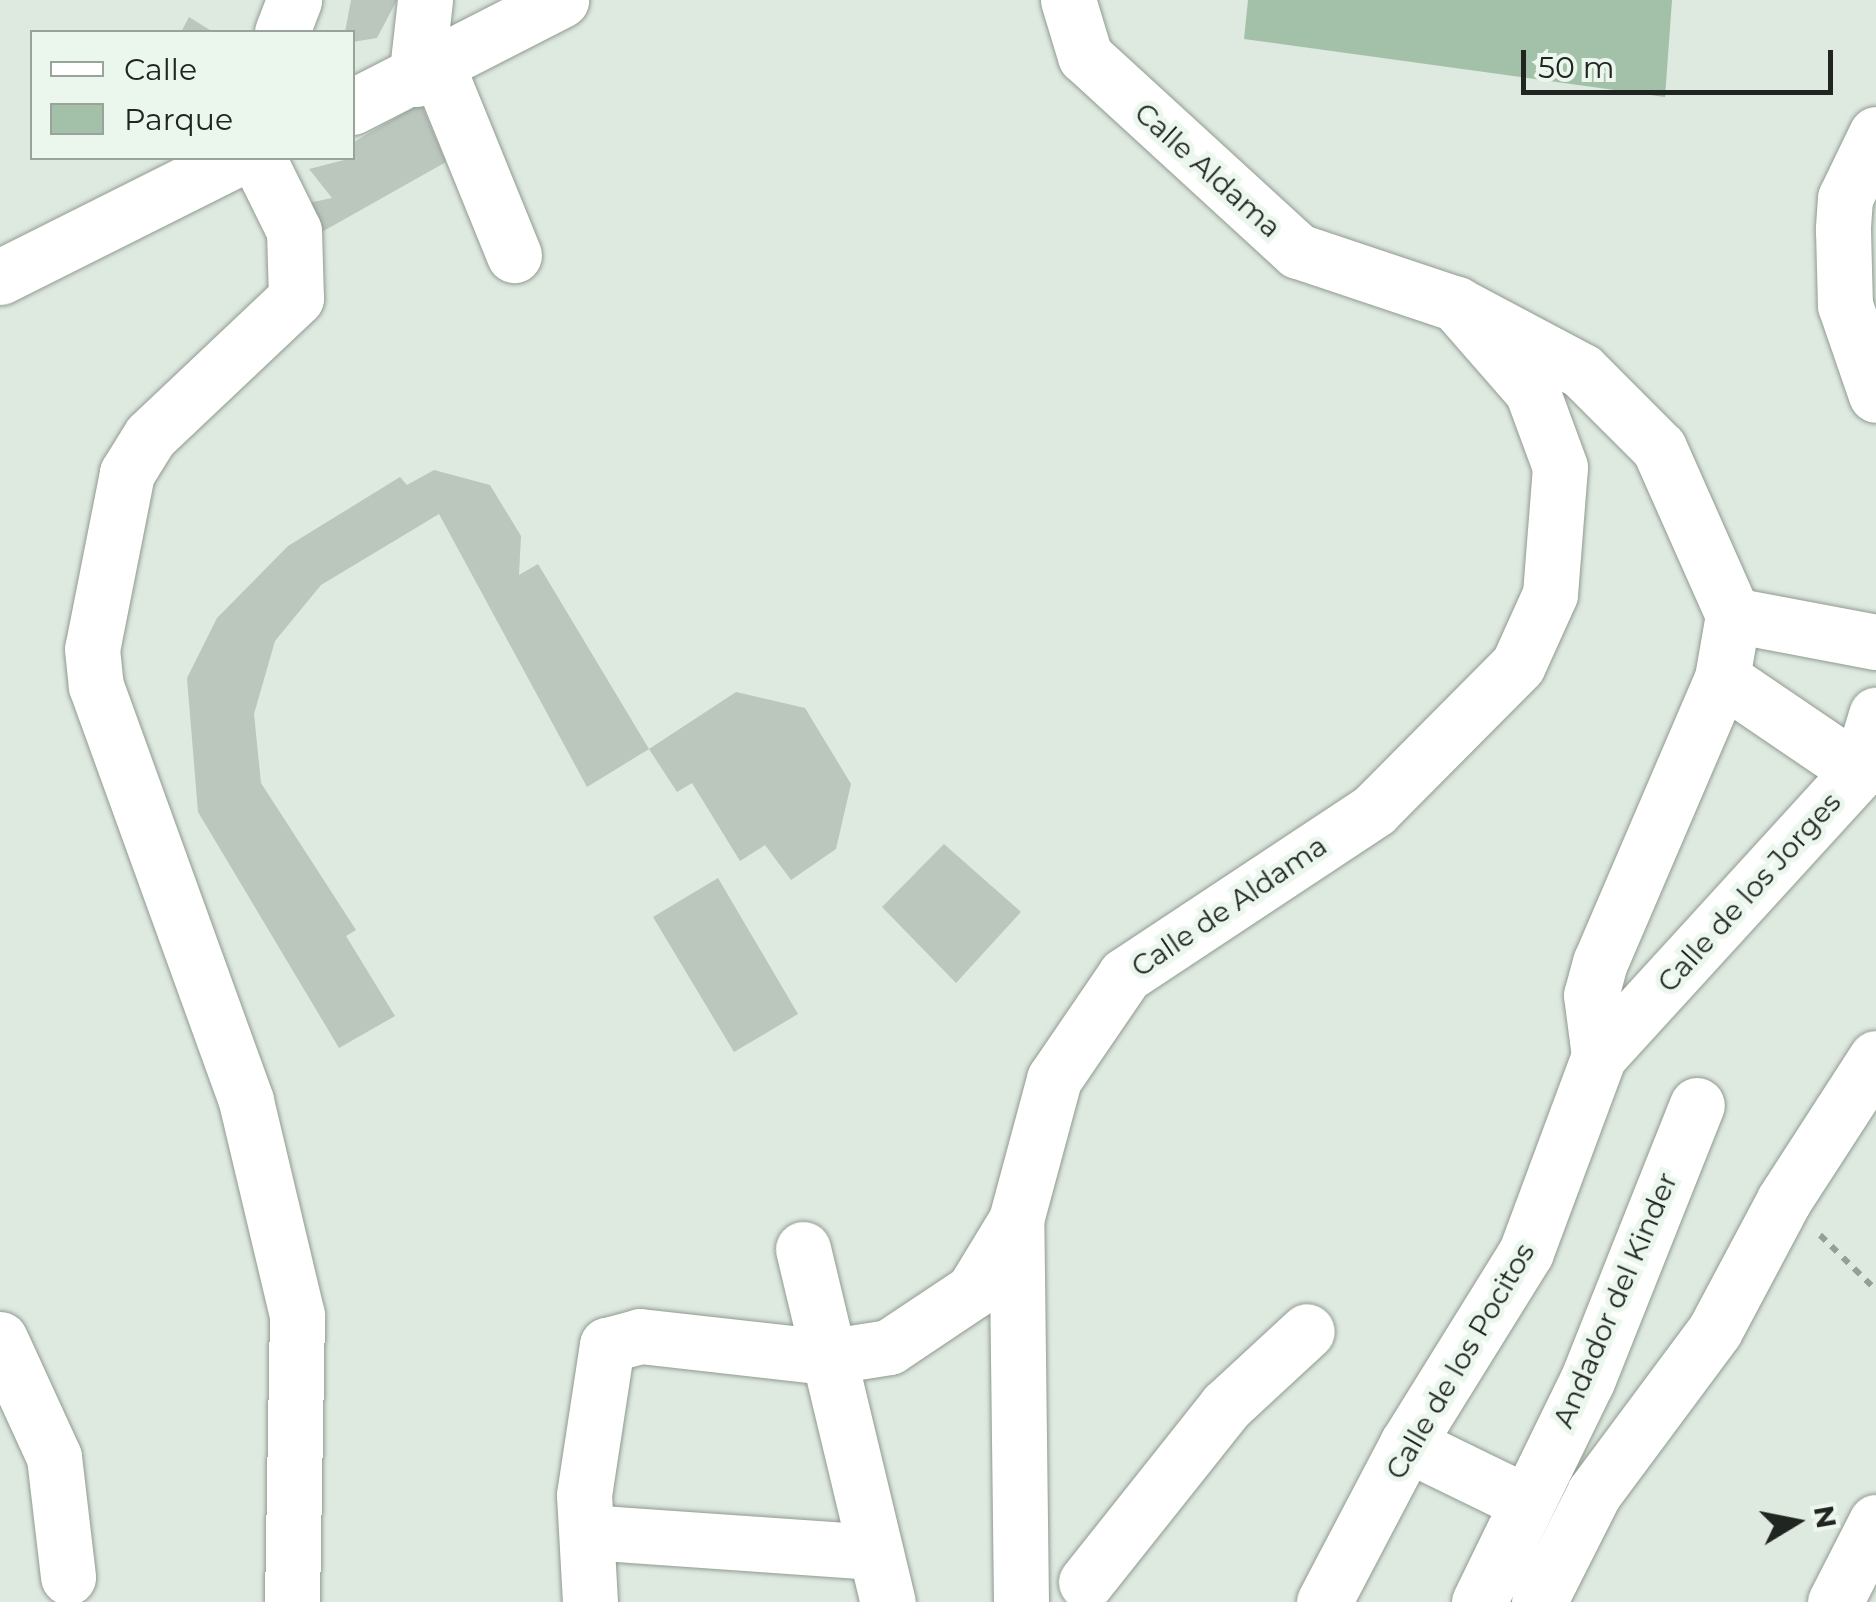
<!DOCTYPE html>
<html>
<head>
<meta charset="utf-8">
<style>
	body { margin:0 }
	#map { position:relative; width:1876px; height:1602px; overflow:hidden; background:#dee9df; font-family:Montserrat,sans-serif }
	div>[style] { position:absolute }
	.green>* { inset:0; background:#a2c1a8 }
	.building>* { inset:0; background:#bbc6bd }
	.path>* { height:6px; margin-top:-3px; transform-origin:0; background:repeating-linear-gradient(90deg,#969e97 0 8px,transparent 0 16px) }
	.roads { filter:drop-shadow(0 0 2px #909a91) drop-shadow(0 0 2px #909a91) }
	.minor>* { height:55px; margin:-27.5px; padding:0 27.5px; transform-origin:27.5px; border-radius:27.5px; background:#fff }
	.major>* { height:55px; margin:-27.5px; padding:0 27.5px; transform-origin:27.5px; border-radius:27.5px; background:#fff }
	span { translate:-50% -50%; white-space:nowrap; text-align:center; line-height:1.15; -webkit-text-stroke:10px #ebf6ed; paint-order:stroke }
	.street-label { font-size:28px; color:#212522 }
	.legend { position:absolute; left:30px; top:30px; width:325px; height:130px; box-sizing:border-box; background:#ebf6ed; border:2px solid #9aa29c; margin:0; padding:12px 18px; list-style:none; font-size:30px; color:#212522 }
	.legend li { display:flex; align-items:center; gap:20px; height:50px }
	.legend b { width:50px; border:2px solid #9aa29c }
	.north { position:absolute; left:1746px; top:1472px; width:100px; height:100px; -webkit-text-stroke:8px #ebf6ed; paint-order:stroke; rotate:80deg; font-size:28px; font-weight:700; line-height:40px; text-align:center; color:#212522 }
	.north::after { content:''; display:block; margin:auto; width:35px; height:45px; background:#212522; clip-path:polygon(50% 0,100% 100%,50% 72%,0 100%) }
	.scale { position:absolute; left:1521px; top:50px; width:312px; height:45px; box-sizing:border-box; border:5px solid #212522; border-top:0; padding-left:12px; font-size:30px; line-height:35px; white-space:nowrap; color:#212522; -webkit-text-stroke:8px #ebf6ed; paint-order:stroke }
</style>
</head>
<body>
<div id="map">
	<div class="green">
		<div style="clip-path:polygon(1248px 0,1672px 0,1665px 97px,1244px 39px)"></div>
	</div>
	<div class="building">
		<div style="clip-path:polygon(351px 0,397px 0,377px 38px,352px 42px,345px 32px)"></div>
		<div style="clip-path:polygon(189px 17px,213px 32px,181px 32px)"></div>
		<div style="clip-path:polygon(421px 103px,446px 162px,320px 233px,308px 203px,332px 198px,309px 169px,352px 158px,352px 143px)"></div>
		<div style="clip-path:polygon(434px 470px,490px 485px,521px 536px,519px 575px,538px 564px,649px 749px,587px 787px,439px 514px,321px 585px,275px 641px,254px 714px,261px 783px,356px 930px,346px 936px,395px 1016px,339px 1048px,198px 812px,187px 678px,217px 618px,288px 546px,400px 477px,407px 485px)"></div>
		<div style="clip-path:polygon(736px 692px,805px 708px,851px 784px,836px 849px,791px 880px,765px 845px,740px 861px,692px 783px,677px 792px,649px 749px)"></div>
		<div style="clip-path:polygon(944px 844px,1021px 912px,956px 983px,882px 907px)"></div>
		<div style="clip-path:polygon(718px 878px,798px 1014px,734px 1052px,653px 917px)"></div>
	</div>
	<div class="path">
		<div style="left:1820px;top:1235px;width:78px;rotate:44.5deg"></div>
	</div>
	<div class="roads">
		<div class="minor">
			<div style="left:1068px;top:0;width:59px;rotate:73.1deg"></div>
			<div style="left:1085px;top:56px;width:289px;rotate:42.5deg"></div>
			<div style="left:1298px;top:251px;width:167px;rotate:18.5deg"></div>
			<div style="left:1456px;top:304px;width:143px;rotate:28deg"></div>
			<div style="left:1582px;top:371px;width:109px;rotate:45deg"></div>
			<div style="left:1659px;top:448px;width:183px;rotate:66.1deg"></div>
			<div style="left:1733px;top:615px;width:64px;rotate:99.9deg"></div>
			<div style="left:1722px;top:678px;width:309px;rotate:113.2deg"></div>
			<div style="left:1600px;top:962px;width:34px;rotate:105deg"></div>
			<div style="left:1591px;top:995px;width:62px;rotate:82.5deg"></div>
			<div style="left:282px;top:32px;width:34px;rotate:-69deg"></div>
			<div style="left:438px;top:68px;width:202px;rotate:67.9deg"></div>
			<div style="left:416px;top:79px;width:80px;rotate:-83.5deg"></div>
			<div style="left:1876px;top:134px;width:71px;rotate:115.8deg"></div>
			<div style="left:1845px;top:198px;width:32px;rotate:94deg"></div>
			<div style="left:1843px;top:230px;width:75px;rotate:88.5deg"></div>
			<div style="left:1845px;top:305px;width:95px;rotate:71deg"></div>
			<div style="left:258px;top:158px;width:81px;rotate:63.7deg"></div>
			<div style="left:294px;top:231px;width:67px;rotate:88.3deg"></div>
			<div style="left:296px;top:298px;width:201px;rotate:136.6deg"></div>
			<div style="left:150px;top:436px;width:44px;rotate:121.9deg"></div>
			<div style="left:127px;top:473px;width:179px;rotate:101.2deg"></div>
			<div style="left:92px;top:649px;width:37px;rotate:84deg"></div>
			<div style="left:96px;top:686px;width:441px;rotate:70.1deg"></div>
			<div style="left:246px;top:1101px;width:220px;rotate:76.6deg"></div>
			<div style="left:297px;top:1315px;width:287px;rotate:91deg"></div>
			<div style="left:1733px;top:615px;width:146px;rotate:10.7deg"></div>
			<div style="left:1722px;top:678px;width:166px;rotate:34.2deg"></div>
			<div style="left:803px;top:1249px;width:363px;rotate:76.5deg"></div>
			<div style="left:0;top:1339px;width:130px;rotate:65.4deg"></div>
			<div style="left:54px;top:1457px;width:121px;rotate:83.3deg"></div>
			<div style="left:1407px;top:1444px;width:130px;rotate:26deg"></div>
			<div style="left:588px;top:1532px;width:288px;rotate:4deg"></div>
			<div style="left:1086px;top:1582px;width:225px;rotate:-51.5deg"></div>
			<div style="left:1226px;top:1406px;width:110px;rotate:-42.8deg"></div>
			<div style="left:590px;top:1602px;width:107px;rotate:-93.2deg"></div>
			<div style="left:584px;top:1495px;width:152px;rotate:-81.3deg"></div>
			<div style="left:607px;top:1345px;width:34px;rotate:-15deg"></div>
			<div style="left:640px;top:1336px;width:187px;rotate:6.4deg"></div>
			<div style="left:826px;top:1357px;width:64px;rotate:-9deg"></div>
			<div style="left:889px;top:1347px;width:101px;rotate:-33.7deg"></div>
			<div style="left:973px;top:1291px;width:81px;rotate:-58.7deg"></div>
			<div style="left:1021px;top:1602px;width:382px;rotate:-90.7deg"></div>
			<div style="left:1016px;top:1220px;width:146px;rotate:-74.9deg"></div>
			<div style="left:1054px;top:1079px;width:126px;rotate:-55.7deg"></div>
			<div style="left:1125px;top:975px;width:299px;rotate:-33.5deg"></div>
			<div style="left:1374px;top:810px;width:204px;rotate:-45.2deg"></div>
			<div style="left:1518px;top:665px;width:78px;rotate:-65.7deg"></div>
			<div style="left:1550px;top:594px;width:127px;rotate:-85.5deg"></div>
			<div style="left:1560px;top:467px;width:81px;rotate:-110.2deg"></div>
			<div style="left:1532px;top:391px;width:116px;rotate:-131.1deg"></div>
			<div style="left:1324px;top:1602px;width:178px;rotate:-62.3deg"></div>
			<div style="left:1407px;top:1444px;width:226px;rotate:-58.2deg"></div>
			<div style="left:1526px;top:1252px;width:209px;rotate:-69.6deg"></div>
			<div style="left:1599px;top:1056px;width:386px;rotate:-47.6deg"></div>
			<div style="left:1859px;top:771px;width:59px;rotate:-73.1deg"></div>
			<div style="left:1479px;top:1602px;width:246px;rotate:-64deg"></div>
			<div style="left:1587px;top:1381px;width:297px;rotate:-68.3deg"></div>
			<div style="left:1539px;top:1602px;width:122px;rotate:-63.2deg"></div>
			<div style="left:1594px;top:1493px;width:203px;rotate:-53.4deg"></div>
			<div style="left:1715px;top:1330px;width:147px;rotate:-62deg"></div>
			<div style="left:1784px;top:1200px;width:169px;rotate:-57.1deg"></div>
			<div style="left:1835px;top:1602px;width:90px;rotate:-62.9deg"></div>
		</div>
		<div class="major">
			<div style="left:352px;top:107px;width:235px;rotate:-27.1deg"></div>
			<div style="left:0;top:277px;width:266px;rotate:-26.6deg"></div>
		</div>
	</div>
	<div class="street-label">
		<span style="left:1208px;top:170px;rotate:42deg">Calle Aldama</span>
		<span style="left:1749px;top:892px;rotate:-48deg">Calle de los Jorges</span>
		<span style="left:1229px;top:906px;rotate:-34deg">Calle de Aldama</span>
		<span style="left:1615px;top:1300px;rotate:-67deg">Andador del Kinder</span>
		<span style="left:1460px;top:1361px;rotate:-60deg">Calle de los Pocitos</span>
	</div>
	<ul class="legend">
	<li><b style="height:12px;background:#fff"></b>Calle</li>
	<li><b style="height:28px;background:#a2c1a8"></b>Parque</li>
	</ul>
	<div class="north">N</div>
	<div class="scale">50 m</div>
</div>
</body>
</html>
